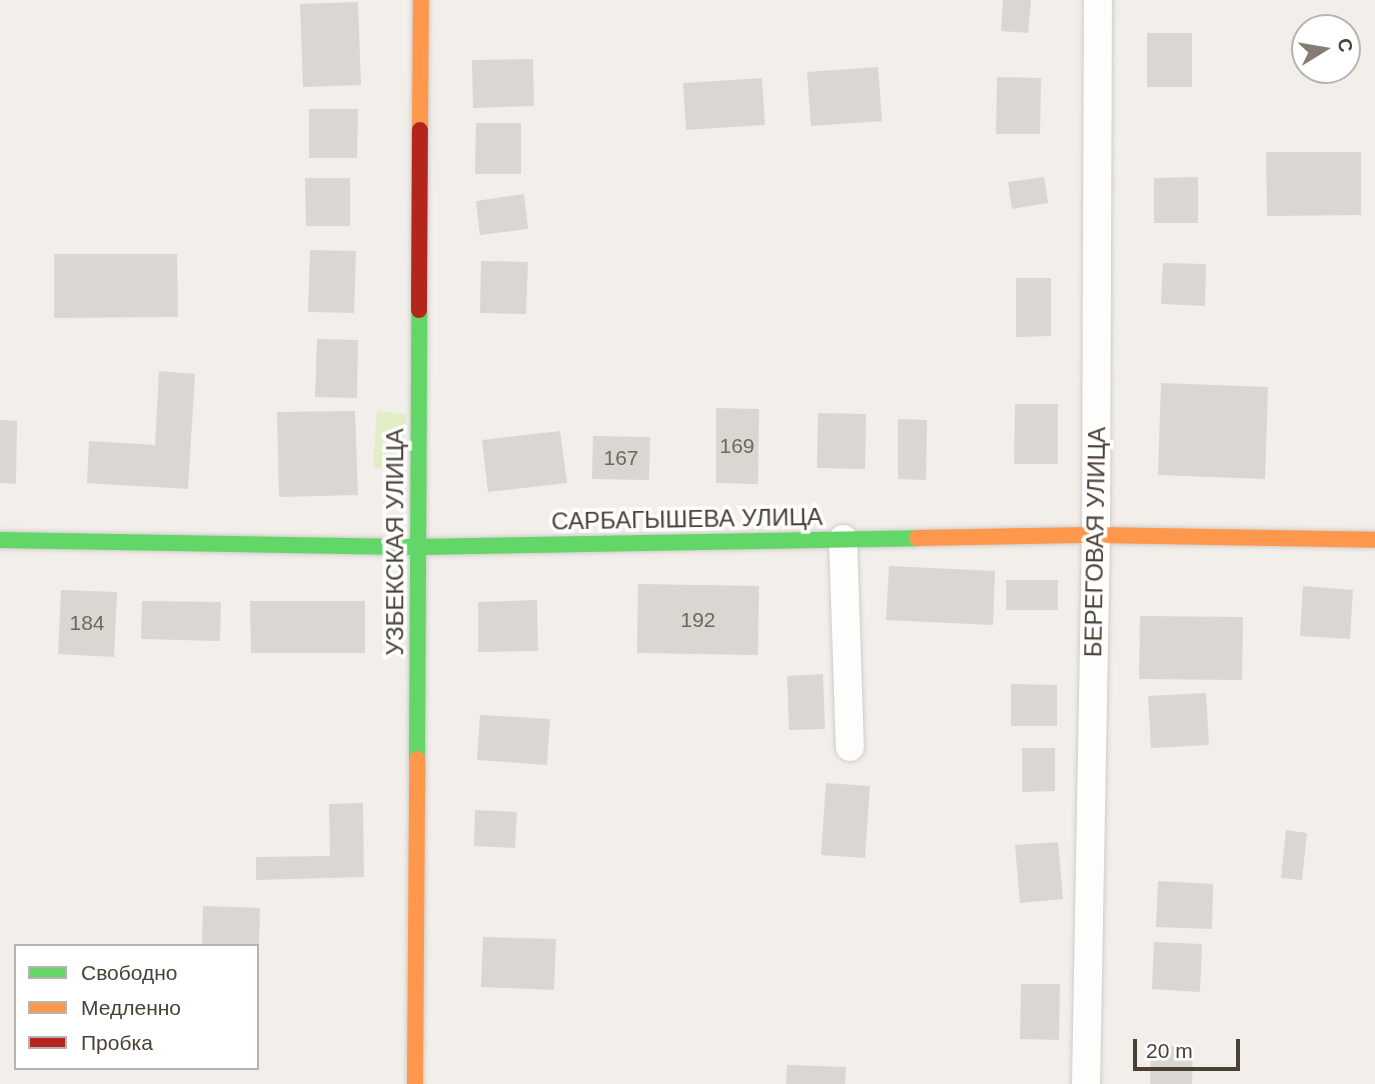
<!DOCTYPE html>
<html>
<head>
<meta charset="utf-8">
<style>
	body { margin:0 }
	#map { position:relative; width:1375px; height:1084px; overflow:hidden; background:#f2efeb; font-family:Arial,sans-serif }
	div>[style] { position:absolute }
	.green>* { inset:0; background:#e3eec9 }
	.building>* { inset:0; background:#dad6d2 }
	.roads { filter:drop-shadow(0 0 2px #d0cdc9) drop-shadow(0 0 2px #d0cdc9) }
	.street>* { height:28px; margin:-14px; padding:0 14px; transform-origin:14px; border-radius:14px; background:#fdfdfc }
	.fast>* { height:16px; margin:-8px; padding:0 8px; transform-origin:8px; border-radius:8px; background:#63d668 }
	.slow>* { height:16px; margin:-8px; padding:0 8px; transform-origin:8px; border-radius:8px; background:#ff974d }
	.jam>* { height:16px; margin:-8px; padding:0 8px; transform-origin:8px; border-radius:8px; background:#b3261e }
	span { translate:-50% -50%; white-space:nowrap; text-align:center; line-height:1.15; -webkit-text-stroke:7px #fff; paint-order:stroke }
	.number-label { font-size:21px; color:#70675e }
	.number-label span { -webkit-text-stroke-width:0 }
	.street-label { font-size:24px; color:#4a4036 }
	.legend { position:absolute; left:14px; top:944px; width:245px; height:126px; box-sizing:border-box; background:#fff; border:2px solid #b7b3af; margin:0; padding:9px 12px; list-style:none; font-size:21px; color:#4a4036 }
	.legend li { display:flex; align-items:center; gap:14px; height:35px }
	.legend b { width:35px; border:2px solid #b7b3af }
	.north { position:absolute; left:1291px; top:14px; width:70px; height:70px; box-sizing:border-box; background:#fff; border:2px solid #b7b3af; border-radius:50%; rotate:79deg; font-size:19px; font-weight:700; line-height:28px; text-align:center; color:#4a4036 }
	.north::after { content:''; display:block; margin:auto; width:24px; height:32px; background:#857d75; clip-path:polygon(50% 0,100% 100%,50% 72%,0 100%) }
	.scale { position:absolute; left:1133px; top:1039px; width:107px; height:32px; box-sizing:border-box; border:4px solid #4a4036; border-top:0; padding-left:9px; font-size:21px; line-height:24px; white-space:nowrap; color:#4a4036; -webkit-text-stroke:5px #fff; paint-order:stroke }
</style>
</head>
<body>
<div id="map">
	<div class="green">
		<div style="clip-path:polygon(377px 411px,406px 414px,402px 470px,373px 468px)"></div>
	</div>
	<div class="building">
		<div style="clip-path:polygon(1003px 0,1031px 0,1028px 33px,1001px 31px)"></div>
		<div style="clip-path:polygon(358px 2px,361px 85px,303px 87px,300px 4px)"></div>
		<div style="clip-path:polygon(1147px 33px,1192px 33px,1192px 87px,1147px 87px)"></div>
		<div style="clip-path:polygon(533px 59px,534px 106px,473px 108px,472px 60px)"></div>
		<div style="clip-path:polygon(878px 67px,882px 121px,811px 126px,807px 72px)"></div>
		<div style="clip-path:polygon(997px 77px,1041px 78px,1040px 134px,996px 134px)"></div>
		<div style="clip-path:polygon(762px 78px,765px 125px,686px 130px,683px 83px)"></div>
		<div style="clip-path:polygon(309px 109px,358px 109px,357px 158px,309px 158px)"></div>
		<div style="clip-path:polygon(476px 123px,521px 123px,521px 174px,475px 174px)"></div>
		<div style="clip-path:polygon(1266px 152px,1361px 152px,1361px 215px,1267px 216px)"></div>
		<div style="clip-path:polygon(1044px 177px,1048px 203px,1012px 209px,1008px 182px)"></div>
		<div style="clip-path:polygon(1198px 177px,1198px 223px,1154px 223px,1154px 178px)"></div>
		<div style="clip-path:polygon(305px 178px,350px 178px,350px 226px,306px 226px)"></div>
		<div style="clip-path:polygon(524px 194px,528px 229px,480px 235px,476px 201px)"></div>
		<div style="clip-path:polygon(310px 250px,356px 251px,354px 313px,308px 312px)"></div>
		<div style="clip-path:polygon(54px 254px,177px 254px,178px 317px,54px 318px)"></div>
		<div style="clip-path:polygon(481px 261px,528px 262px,526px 314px,480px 313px)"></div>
		<div style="clip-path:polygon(1163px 263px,1206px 264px,1205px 306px,1161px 304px)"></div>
		<div style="clip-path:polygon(1016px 278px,1051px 278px,1051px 336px,1016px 337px)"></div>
		<div style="clip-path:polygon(317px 339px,358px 340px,357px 398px,315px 397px)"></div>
		<div style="clip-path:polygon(159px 371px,195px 374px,188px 489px,87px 483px,89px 441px,155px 445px)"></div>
		<div style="clip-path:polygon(1161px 383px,1268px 387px,1265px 479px,1158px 475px)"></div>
		<div style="clip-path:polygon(1015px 404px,1058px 404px,1058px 464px,1014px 464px)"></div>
		<div style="clip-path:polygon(716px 408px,759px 409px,758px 484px,716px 483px)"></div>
		<div style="clip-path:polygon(355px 411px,358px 495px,279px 497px,277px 412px)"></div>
		<div style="clip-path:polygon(818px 413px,866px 414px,865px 469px,817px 468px)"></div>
		<div style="clip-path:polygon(898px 419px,927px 420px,926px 480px,898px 479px)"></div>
		<div style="clip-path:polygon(0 420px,17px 421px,16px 484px,0 483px)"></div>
		<div style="clip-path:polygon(560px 431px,567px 483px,488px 492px,482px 440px)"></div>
		<div style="clip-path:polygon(593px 436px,650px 437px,649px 480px,592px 479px)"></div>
		<div style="clip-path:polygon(889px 566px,995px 571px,993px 625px,886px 620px)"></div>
		<div style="clip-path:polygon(1006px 580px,1058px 580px,1058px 610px,1006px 610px)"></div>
		<div style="clip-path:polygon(638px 584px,759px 586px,758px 655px,637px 653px)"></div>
		<div style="clip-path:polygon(1303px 586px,1353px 590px,1350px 639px,1300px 636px)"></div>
		<div style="clip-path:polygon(61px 590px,117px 592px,114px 657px,58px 654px)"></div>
		<div style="clip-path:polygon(537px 600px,538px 651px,478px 652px,478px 602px)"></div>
		<div style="clip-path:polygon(142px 601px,221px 602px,220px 641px,141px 639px)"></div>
		<div style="clip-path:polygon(250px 601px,365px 601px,365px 653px,251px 653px)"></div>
		<div style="clip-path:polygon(1140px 616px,1243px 617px,1242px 680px,1139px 679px)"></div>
		<div style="clip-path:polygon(823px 674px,825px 729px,789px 730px,787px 676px)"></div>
		<div style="clip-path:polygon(1011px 684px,1057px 685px,1057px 726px,1011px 726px)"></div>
		<div style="clip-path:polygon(1206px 693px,1209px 745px,1151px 748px,1148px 696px)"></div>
		<div style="clip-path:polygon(480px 715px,550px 719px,547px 765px,477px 760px)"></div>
		<div style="clip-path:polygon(1022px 748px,1055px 748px,1055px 791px,1022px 792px)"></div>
		<div style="clip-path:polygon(826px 783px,870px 786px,865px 858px,821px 855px)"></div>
		<div style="clip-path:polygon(363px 803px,364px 877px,256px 880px,256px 857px,330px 856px,329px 804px)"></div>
		<div style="clip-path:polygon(475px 810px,517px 812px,515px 848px,474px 846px)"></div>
		<div style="clip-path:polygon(1286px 830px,1307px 833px,1302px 880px,1281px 878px)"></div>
		<div style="clip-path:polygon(1058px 842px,1063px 899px,1020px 903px,1015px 845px)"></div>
		<div style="clip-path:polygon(1158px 881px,1213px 884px,1212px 929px,1156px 927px)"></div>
		<div style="clip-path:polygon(203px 906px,260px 908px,259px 946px,202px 946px)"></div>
		<div style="clip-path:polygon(483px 937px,556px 939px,554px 990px,481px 987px)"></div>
		<div style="clip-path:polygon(1154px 942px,1202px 944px,1200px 992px,1152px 989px)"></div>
		<div style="clip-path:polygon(1021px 984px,1060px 984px,1059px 1040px,1020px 1039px)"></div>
		<div style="clip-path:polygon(1151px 1046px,1193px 1047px,1192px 1084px,1150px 1084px)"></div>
		<div style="clip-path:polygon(787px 1065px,846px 1067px,845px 1084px,786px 1084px)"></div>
	</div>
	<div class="roads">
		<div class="street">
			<div style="left:843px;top:539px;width:208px;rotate:88.1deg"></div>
			<div style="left:1086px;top:1084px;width:549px;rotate:-88.96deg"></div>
			<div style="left:1096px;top:535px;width:535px;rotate:-89.79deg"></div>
		</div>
		<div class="fast">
			<div style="left:0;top:540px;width:418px;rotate:1deg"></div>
			<div style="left:418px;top:547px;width:499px;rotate:-1deg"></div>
			<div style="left:417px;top:759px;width:449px;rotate:-89.7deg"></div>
		</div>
		<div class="slow">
			<div style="left:420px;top:130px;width:130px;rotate:-89.6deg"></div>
			<div style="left:917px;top:538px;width:179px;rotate:-1deg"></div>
			<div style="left:1096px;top:535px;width:279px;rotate:1deg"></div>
			<div style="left:415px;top:1084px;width:325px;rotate:-89.6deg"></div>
		</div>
		<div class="jam">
			<div style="left:419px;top:310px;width:180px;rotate:-89.7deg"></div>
		</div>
	</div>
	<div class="number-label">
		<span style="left:737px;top:446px">169</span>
		<span style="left:621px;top:458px">167</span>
		<span style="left:698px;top:620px">192</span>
		<span style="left:87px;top:623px">184</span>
	</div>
	<div class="street-label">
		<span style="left:687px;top:519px;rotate:-1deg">САРБАГЫШЕВА УЛИЦА</span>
		<span style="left:395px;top:542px;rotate:-90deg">УЗБЕКСКАЯ УЛИЦА</span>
		<span style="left:1095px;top:542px;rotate:-89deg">БЕРЕГОВАЯ УЛИЦА</span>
	</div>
	<ul class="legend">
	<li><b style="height:9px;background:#63d668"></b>Свободно</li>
	<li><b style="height:9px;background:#ff974d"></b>Медленно</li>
	<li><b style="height:9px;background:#b3261e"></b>Пробка</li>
	</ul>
	<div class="north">С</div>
	<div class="scale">20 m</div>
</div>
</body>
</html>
